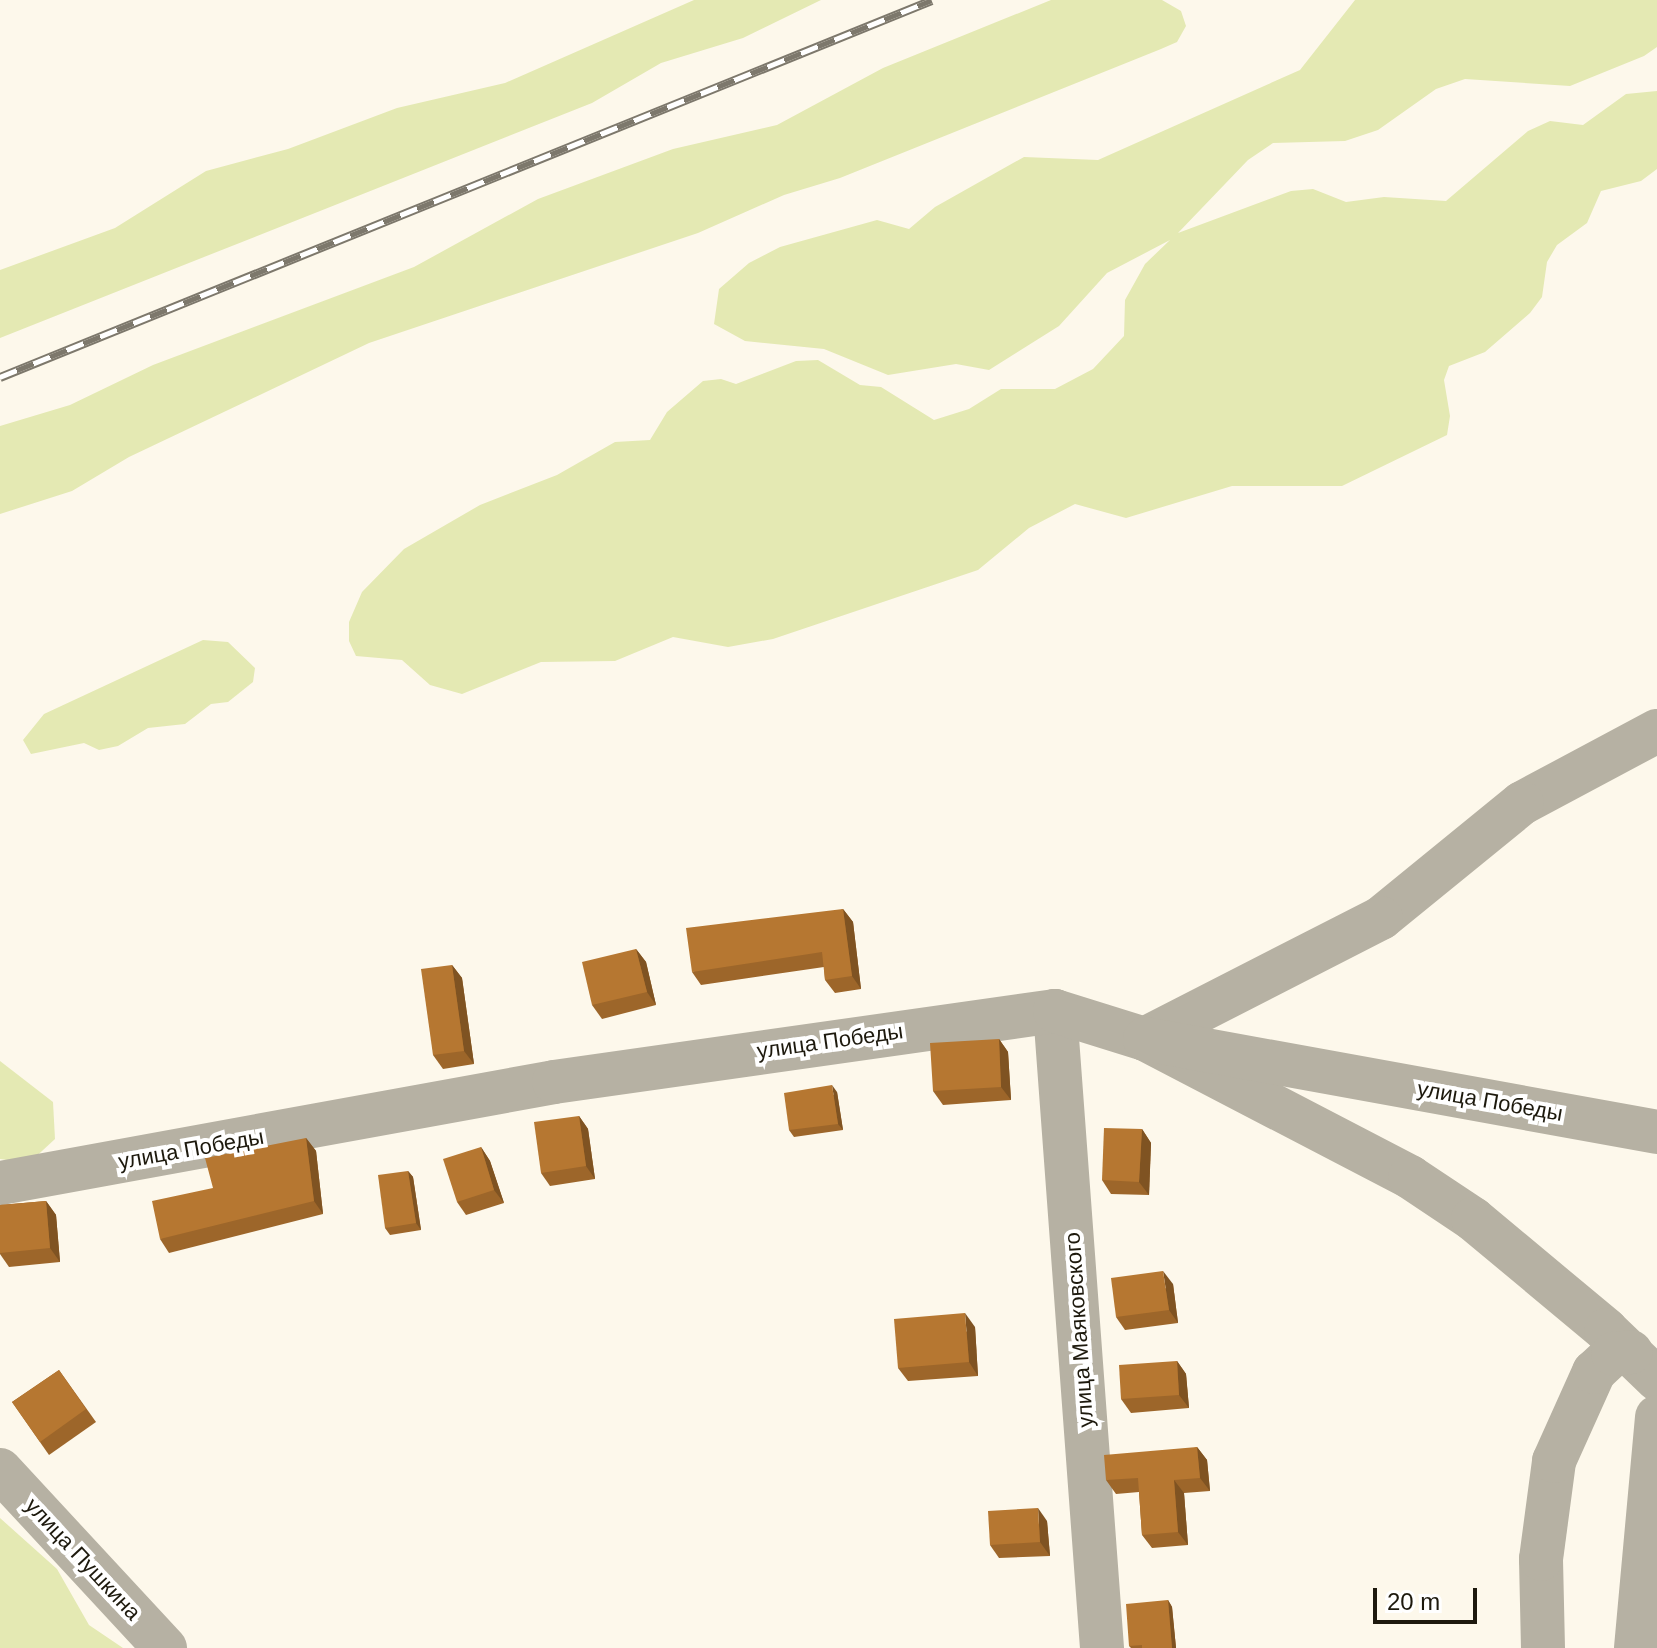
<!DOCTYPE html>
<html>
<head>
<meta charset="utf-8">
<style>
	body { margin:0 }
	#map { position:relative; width:1657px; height:1648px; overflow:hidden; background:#fdf8eb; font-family:Helvetica,sans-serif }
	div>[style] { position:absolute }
	.green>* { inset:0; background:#e4e9b3 }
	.minor>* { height:44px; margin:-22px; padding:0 22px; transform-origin:22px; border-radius:22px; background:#b6b1a3 }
	.rail>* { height:9px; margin-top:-4.5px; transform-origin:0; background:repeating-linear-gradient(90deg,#fff 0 18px,#7d786c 0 36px); box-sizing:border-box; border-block:2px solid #7d786c }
	.wall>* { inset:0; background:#9d662a }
	.shaded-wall>* { inset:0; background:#7f5322 }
	.building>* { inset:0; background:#b67731 }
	span { translate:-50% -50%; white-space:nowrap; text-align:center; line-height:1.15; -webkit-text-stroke:8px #fff; paint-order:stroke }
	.street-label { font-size:22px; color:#1d190d }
	.scale { position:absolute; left:1373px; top:1588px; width:104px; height:36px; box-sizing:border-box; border:4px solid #1d190d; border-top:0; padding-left:10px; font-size:24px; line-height:28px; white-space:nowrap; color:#1d190d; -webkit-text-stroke:6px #fff; paint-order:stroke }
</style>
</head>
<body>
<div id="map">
	<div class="green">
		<div style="clip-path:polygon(694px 0,821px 0,743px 38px,661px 63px,592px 103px,0 338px,0 270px,115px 228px,206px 171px,288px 149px,397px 108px,505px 83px)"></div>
		<div style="clip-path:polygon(1051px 0,1162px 0,1181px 11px,1186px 26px,1177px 42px,1161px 49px,840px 178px,784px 195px,698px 233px,369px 343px,129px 457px,72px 491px,0 514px,0 426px,70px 405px,153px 365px,414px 267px,538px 199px,673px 149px,777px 125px,883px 68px)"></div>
		<div style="clip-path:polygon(1355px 0,1657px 0,1657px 47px,1644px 56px,1570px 86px,1465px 79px,1436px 89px,1378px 130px,1345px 141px,1273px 143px,1248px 160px,1178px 233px,1291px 191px,1313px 189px,1346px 202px,1384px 197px,1446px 201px,1528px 131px,1550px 121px,1583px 125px,1626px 94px,1657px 91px,1657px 169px,1641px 181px,1601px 191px,1587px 223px,1557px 245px,1547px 262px,1542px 297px,1530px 313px,1485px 352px,1449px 366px,1444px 380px,1450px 416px,1447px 435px,1342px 486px,1232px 486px,1126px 518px,1075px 504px,1029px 528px,978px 570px,773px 639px,728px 647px,673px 637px,615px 661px,541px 662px,462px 694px,430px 685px,402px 660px,356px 656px,349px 641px,349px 622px,362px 592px,404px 549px,480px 505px,557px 475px,615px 442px,650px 440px,667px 412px,703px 381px,721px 379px,736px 384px,796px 361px,818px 360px,860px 385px,881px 387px,934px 420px,969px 409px,1001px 389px,1055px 389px,1093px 369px,1124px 336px,1125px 300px,1145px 264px,1170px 240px,1107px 273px,1059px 326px,989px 370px,956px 364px,888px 375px,824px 349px,745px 341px,714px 324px,719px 289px,749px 263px,780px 247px,877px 220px,909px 229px,935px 207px,1024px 157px,1098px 160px,1300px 70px)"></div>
		<div style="clip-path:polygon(203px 640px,228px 642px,255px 668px,253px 682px,228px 702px,211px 704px,185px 724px,148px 728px,118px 746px,99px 750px,84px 743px,31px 754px,23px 740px,44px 714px)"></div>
		<div style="clip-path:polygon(0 1061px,53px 1102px,55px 1139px,29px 1163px,0 1159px)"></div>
		<div style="clip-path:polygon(0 1518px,57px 1569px,89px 1625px,123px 1648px,0 1648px)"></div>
	</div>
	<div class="minor">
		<div style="left:1657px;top:731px;width:153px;rotate:151.9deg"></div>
		<div style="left:1522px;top:803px;width:182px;rotate:140.8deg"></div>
		<div style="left:1381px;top:918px;width:265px;rotate:152.9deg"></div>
		<div style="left:1145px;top:1039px;width:299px;rotate:27.5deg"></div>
		<div style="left:1410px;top:1177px;width:76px;rotate:33.7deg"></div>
		<div style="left:1473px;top:1219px;width:173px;rotate:39.8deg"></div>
		<div style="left:1606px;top:1330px;width:71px;rotate:43.9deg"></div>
		<div style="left:1055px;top:1011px;width:639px;rotate:85.78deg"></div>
		<div style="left:0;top:1183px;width:563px;rotate:-10.33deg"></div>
		<div style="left:554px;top:1082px;width:506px;rotate:-8.07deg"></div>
		<div style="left:1055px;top:1011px;width:94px;rotate:17.3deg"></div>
		<div style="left:1145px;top:1039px;width:520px;rotate:10.29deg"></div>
		<div style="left:0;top:1470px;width:243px;rotate:47.2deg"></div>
		<div style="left:1543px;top:1648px;width:89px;rotate:-91.3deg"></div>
		<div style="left:1541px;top:1559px;width:99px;rotate:-82.4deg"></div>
		<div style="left:1554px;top:1461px;width:98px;rotate:-65.8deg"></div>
		<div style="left:1594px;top:1372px;width:26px;rotate:-43deg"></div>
		<div style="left:1613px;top:1354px;width:18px;rotate:-6deg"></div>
		<div style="left:1636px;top:1648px;width:232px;rotate:-84.8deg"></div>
	</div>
	<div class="rail">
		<div style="left:0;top:377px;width:1005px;rotate:-22.02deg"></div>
	</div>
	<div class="wall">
		<div style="clip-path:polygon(843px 909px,853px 922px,861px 989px,835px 993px,825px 980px,824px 967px,701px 985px,692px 972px)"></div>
		<div style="clip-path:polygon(636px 949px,646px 962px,656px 1005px,602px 1019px,592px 1005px)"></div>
		<div style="clip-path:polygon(452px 965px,462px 978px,474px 1064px,443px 1069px,433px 1055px)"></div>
		<div style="clip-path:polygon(999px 1039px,1008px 1052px,1011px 1100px,943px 1105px,933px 1091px)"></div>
		<div style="clip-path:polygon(837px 1092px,843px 1130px,794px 1137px,789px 1130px)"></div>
		<div style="clip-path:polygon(579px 1116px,588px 1129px,595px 1179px,550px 1186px,541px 1173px)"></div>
		<div style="clip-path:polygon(1142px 1129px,1151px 1143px,1149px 1195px,1111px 1194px,1102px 1180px)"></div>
		<div style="clip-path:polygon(306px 1138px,316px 1151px,323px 1214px,169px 1253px,160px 1239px)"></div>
		<div style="clip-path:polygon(481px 1147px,490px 1161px,504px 1203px,466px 1215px,457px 1202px)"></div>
		<div style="clip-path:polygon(408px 1171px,413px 1177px,421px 1230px,390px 1235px,385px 1228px)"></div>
		<div style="clip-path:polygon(46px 1201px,56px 1215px,60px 1262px,9px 1267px,0 1254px,0 1205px)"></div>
		<div style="clip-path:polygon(1173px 1284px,1178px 1323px,1125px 1330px,1116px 1317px)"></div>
		<div style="clip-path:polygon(975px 1327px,978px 1376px,908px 1381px,898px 1368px)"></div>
		<div style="clip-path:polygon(1177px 1361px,1186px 1374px,1189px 1408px,1131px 1413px,1121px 1399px)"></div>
		<div style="clip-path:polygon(59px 1370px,96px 1422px,49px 1455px,12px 1402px)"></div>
		<div style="clip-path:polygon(1197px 1447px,1207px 1460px,1210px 1491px,1184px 1493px,1188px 1545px,1152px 1548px,1142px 1535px,1139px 1492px,1116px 1494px,1106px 1480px)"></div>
		<div style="clip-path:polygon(1047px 1521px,1050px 1556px,999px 1558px,990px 1545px)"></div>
		<div style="clip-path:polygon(1168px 1600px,1172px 1607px,1176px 1648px,1131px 1648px,1129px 1646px)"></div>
	</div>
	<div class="shaded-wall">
		<div style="clip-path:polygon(843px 909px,853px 922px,861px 989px,852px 976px)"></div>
		<div style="clip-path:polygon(636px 949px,646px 962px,656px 1005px,647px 992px)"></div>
		<div style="clip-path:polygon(452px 965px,462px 978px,474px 1064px,464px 1051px)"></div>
		<div style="clip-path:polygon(999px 1039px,1008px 1052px,1011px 1100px,1001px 1087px)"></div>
		<div style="clip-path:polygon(832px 1085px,837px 1092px,843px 1130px,838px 1124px)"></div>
		<div style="clip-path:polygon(579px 1116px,588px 1129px,595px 1179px,586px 1166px)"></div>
		<div style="clip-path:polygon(1142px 1129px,1151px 1143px,1149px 1195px,1139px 1182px)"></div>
		<div style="clip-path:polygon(306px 1138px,316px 1151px,323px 1214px,314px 1201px)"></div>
		<div style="clip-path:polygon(481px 1147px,490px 1161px,504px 1203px,494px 1190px)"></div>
		<div style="clip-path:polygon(408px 1171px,413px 1177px,421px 1230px,416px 1223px)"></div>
		<div style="clip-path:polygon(46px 1201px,56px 1215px,60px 1262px,50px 1248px)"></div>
		<div style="clip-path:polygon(1163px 1271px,1173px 1284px,1178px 1323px,1169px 1310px)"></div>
		<div style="clip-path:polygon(965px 1313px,975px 1327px,978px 1376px,969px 1362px)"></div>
		<div style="clip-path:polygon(1177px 1361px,1186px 1374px,1189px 1408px,1179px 1395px)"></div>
		<div style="clip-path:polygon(1197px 1447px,1207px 1460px,1210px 1491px,1200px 1478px)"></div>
		<div style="clip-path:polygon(1174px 1480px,1184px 1493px,1188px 1545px,1178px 1532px)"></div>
		<div style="clip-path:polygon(1038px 1508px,1047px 1521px,1050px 1556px,1040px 1542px)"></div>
		<div style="clip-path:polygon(1168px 1600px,1172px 1607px,1176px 1648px,1172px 1648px)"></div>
	</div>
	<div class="building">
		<div style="clip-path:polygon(843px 909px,852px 976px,825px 980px,822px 952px,692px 972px,686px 928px)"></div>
		<div style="clip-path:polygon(636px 949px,647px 992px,592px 1005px,582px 962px)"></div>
		<div style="clip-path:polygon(452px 965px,464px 1051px,433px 1055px,421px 969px)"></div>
		<div style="clip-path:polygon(999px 1039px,1001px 1087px,933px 1091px,930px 1043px)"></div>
		<div style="clip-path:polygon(832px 1085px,838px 1124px,789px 1130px,784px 1093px)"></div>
		<div style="clip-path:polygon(579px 1116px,586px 1166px,541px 1173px,534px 1122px)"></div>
		<div style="clip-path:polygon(1104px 1128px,1142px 1129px,1139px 1182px,1102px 1180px)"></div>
		<div style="clip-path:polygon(306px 1138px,314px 1201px,160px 1239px,152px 1201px,213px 1188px,205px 1158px)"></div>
		<div style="clip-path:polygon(481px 1147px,494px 1190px,457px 1202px,443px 1159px)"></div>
		<div style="clip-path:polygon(408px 1171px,416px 1223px,385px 1228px,378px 1175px)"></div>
		<div style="clip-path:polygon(46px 1201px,50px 1248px,0 1253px,0 1205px)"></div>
		<div style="clip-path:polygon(1163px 1271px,1169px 1310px,1116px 1317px,1111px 1278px)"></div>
		<div style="clip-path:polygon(965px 1313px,969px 1362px,898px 1368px,894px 1319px)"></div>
		<div style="clip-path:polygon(1177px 1361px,1179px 1395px,1121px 1399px,1119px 1365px)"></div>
		<div style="clip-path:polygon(59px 1370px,86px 1409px,40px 1442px,12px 1402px)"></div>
		<div style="clip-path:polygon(1197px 1447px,1200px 1478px,1174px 1480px,1178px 1532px,1142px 1535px,1138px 1478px,1106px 1480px,1104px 1455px)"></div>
		<div style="clip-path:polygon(1038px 1508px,1040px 1542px,990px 1545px,988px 1511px)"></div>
		<div style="clip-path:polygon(1168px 1600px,1172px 1648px,1142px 1648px,1142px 1645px,1129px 1646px,1126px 1604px)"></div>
	</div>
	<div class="street-label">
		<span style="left:830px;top:1041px;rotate:-8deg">улица Победы</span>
		<span style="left:1490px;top:1101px;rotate:10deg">улица Победы</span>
		<span style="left:191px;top:1149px;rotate:-10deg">улица Победы</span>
		<span style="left:1079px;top:1330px;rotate:-94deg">улица Маяковского</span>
		<span style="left:83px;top:1559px;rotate:47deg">улица Пушкина</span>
	</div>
	<div class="scale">20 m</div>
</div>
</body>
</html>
